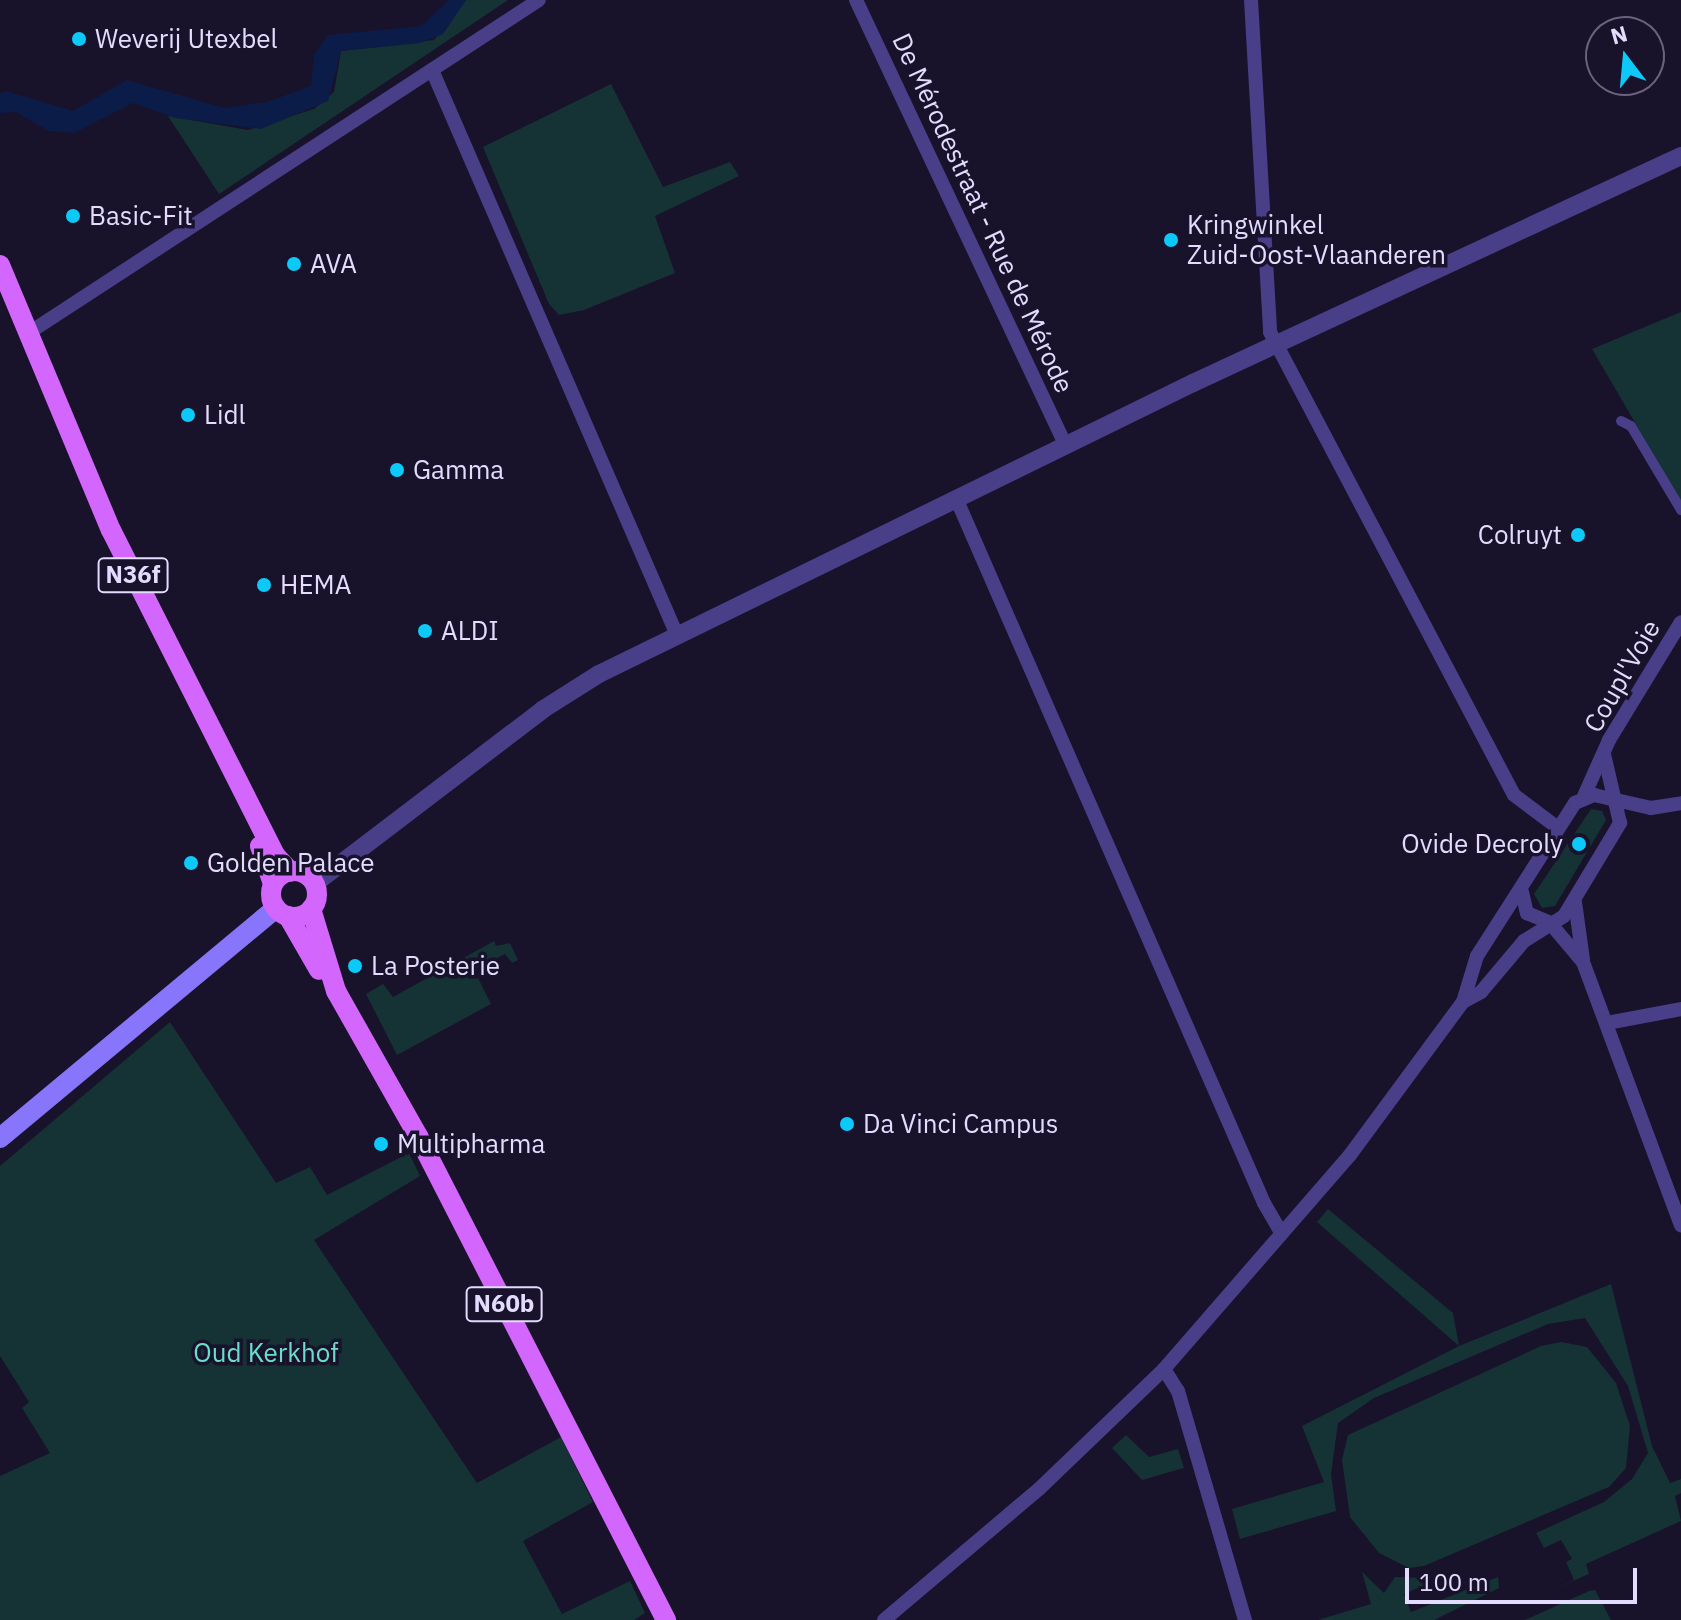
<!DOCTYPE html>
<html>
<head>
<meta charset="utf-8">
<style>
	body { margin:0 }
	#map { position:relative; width:1681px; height:1620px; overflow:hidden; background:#19122b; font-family:"IBM Plex Sans",sans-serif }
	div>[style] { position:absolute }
	.green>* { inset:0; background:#153235 }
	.water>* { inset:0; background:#0c1c49 }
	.pedestrian>* { height:10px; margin:-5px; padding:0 5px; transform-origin:5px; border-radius:5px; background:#493e88 }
	.minor>* { height:14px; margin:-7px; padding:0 7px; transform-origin:7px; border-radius:7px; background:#493e88 }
	.tertiary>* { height:18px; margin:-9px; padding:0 9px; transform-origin:9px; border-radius:9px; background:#493e88 }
	.secondary>* { height:20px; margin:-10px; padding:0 10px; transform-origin:10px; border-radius:10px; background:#8775fc }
	.primary>* { height:20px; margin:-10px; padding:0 10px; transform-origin:10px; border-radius:10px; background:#d366fc }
	.primary>.ring { margin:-10px; padding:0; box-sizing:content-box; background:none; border:20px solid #d366fc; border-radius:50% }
	.dots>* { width:22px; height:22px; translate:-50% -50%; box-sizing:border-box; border:4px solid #19122b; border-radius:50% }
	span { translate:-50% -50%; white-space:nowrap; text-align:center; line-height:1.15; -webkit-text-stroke:7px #19122b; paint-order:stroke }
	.shield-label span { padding:2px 6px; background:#19122b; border:2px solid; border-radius:6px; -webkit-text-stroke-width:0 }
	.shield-label { font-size:24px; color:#e3dcfe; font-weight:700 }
	.poi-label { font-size:26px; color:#e3dcfe }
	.left { translate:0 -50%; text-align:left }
	.right { translate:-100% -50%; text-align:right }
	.street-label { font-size:26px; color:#e3dcfe }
	.park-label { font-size:26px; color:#68decd }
	.north { position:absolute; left:1585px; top:16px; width:80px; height:80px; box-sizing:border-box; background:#19122b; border:2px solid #6a637f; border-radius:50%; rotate:344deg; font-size:22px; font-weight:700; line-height:32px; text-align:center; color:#e3dcfe }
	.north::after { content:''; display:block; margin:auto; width:28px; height:36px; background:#0dc9fa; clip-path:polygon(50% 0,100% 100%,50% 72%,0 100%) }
	.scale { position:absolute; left:1405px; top:1568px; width:232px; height:36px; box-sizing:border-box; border:4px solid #e3dcfe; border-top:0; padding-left:10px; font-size:24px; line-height:28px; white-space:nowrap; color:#e3dcfe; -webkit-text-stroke:6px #19122b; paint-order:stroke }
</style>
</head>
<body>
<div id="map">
	<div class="green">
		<div style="clip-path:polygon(466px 0,508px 0,219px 194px,168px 116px,248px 130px,314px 109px,334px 92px,341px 51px,434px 40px)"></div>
		<div style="clip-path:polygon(611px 84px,663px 187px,730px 162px,739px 176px,655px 216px,675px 273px,584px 310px,559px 315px,549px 304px,483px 147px)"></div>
		<div style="clip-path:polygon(1681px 312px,1681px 501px,1592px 349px)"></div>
		<div style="clip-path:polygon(1591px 809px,1602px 811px,1606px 820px,1555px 906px,1542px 908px,1534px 894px)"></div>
		<div style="clip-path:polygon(494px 941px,496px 946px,510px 943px,518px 960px,512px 963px,505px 954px,474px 970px,491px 1004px,397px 1055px,366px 994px,383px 984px,393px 997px)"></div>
		<div style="clip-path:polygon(170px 1022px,276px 1183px,310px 1167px,327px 1195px,409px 1153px,420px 1176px,314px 1240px,477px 1483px,561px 1437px,593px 1502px,523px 1541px,562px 1614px,630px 1581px,645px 1613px,634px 1620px,0 1620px,0 1476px,50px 1453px,22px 1408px,29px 1402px,0 1356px,0 1166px)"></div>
		<div style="clip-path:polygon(1328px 1209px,1453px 1313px,1459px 1346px,1611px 1284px,1652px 1446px,1670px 1483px,1681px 1479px,1681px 1493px,1675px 1496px,1681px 1521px,1586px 1564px,1589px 1574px,1550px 1591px,1574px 1580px,1566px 1562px,1572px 1559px,1561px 1540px,1544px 1548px,1536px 1533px,1604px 1502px,1632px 1479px,1648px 1453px,1628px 1386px,1585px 1318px,1548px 1324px,1374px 1398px,1338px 1423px,1331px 1474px,1336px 1511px,1240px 1539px,1232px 1509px,1324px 1482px,1302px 1426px,1459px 1346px,1317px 1222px)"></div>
		<div style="clip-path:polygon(1561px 1342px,1587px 1347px,1616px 1383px,1630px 1426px,1626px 1468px,1609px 1487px,1424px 1566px,1409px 1568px,1379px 1553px,1350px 1517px,1342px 1460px,1348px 1435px,1541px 1346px)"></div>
		<div style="clip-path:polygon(1126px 1435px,1149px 1457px,1178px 1449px,1184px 1468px,1142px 1480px,1112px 1448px)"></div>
		<div style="clip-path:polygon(1362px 1572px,1384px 1593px,1395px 1577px,1426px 1578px,1427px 1584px,1404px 1594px,1411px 1612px,1498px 1577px,1499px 1588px,1434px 1620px,1318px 1620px,1371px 1604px)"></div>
		<div style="clip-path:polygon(1595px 1590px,1611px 1620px,1525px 1620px,1589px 1591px)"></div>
	</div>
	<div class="water">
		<div style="clip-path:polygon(449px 0,466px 0,443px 34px,420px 43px,341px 51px,328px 101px,261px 129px,175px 118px,133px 103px,74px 133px,49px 131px,16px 112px,0 113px,0 93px,5px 91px,73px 111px,127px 80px,225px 108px,267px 102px,311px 86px,314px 55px,328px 35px,421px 26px)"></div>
	</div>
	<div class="pedestrian">
		<div style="left:1621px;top:421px;width:11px;rotate:27deg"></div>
		<div style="left:1631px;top:426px;width:98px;rotate:59.2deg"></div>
	</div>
	<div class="minor">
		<div style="left:856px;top:0;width:493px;rotate:64.8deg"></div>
		<div style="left:1251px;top:0;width:333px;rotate:86.7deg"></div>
		<div style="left:1270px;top:332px;width:523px;rotate:62.21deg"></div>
		<div style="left:1514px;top:795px;width:55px;rotate:36.9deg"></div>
		<div style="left:432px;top:70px;width:616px;rotate:66.56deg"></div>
		<div style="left:27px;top:334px;width:611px;rotate:-33.12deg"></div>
		<div style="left:956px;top:498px;width:769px;rotate:66.4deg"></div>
		<div style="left:1264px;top:1203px;width:34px;rotate:60deg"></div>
		<div style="left:1584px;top:796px;width:61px;rotate:-65.9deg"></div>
		<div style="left:1609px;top:740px;width:138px;rotate:-58.6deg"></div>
		<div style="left:1522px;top:892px;width:22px;rotate:77deg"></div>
		<div style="left:1527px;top:913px;width:25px;rotate:23deg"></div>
		<div style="left:1550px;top:923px;width:51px;rotate:49.8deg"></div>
		<div style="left:1583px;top:962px;width:281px;rotate:69.6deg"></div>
		<div style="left:1575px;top:902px;width:59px;rotate:82.1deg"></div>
		<div style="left:1463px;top:1002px;width:48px;rotate:-73.1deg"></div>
		<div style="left:1477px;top:956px;width:182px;rotate:-57.4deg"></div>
		<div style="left:1575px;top:803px;width:21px;rotate:-23deg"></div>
		<div style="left:1594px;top:795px;width:58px;rotate:12.8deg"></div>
		<div style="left:1651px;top:808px;width:30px;rotate:-9deg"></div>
		<div style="left:1607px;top:1023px;width:75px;rotate:-10.7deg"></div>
		<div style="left:1164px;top:1369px;width:26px;rotate:58deg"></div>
		<div style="left:1178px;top:1391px;width:239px;rotate:73.7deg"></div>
		<div style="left:884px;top:1620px;width:203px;rotate:-40.2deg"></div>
		<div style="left:1039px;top:1489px;width:173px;rotate:-43.8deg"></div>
		<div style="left:1164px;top:1369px;width:284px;rotate:-49deg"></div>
		<div style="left:1350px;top:1155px;width:190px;rotate:-53.6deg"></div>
		<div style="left:1463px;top:1002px;width:21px;rotate:-29deg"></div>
		<div style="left:1481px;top:992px;width:67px;rotate:-49.9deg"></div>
		<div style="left:1524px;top:941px;width:47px;rotate:-32deg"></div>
		<div style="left:1564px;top:916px;width:109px;rotate:-58.9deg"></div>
		<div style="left:1620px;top:823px;width:71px;rotate:-103.1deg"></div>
	</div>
	<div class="tertiary">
		<div style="left:314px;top:884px;width:287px;rotate:-37.3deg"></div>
		<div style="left:542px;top:710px;width:67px;rotate:-32.3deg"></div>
		<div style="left:599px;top:674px;width:661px;rotate:-26.1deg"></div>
		<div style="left:1193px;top:383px;width:538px;rotate:-24.95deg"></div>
	</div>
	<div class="secondary">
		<div style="left:0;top:1138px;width:359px;rotate:-39.8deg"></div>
	</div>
	<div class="primary">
		<div style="left:0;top:265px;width:287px;rotate:67.3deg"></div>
		<div style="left:111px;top:530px;width:364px;rotate:63.2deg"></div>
		<div style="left:275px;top:855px;width:23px;rotate:47deg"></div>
		<div style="left:260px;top:846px;width:40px;rotate:71.1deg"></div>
		<div class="ring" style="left:271px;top:871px;width:26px;height:26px"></div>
		<div style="left:311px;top:909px;width:86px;rotate:73deg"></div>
		<div style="left:336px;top:991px;width:167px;rotate:60.5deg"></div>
		<div style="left:418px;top:1136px;width:544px;rotate:62.87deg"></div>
		<div style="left:288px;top:916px;width:62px;rotate:60.1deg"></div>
	</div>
	<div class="dots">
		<div style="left:79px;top:39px;background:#0dc9fa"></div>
		<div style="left:73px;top:216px;background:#0dc9fa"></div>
		<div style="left:1171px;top:240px;background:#0dc9fa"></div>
		<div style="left:294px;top:264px;background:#0dc9fa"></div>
		<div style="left:188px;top:415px;background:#0dc9fa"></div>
		<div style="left:397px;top:470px;background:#0dc9fa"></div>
		<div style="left:1578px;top:535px;background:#0dc9fa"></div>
		<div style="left:264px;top:585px;background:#0dc9fa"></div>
		<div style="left:425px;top:631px;background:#0dc9fa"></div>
		<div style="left:1579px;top:844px;background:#0dc9fa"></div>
		<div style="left:191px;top:863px;background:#0dc9fa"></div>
		<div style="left:355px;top:966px;background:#0dc9fa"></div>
		<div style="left:847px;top:1124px;background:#0dc9fa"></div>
		<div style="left:381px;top:1144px;background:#0dc9fa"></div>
	</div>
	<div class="shield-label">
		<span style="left:133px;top:575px">N36f</span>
		<span style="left:504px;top:1304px">N60b</span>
	</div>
	<div class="poi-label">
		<span class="left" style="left:95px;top:39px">Weverij Utexbel</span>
		<span class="left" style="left:89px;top:216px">Basic-Fit</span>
		<span class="left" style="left:1187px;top:240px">Kringwinkel<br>Zuid-Oost-Vlaanderen</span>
		<span class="left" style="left:310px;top:264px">AVA</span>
		<span class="left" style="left:204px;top:415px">Lidl</span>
		<span class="left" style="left:413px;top:470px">Gamma</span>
		<span class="right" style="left:1562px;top:535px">Colruyt</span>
		<span class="left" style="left:280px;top:585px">HEMA</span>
		<span class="left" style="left:441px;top:631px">ALDI</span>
		<span class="right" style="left:1563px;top:844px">Ovide Decroly</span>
		<span class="left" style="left:207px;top:863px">Golden Palace</span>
		<span class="left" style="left:371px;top:966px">La Posterie</span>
		<span class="left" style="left:863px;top:1124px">Da Vinci Campus</span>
		<span class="left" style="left:397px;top:1144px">Multipharma</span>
	</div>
	<div class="street-label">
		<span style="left:983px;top:213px;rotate:65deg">De Mérodestraat - Rue de Mérode</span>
		<span style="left:1622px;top:676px;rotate:-60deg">Coupl'Voie</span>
	</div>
	<div class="park-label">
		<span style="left:266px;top:1353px">Oud Kerkhof</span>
	</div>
	<div class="north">N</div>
	<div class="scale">100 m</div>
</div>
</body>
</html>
